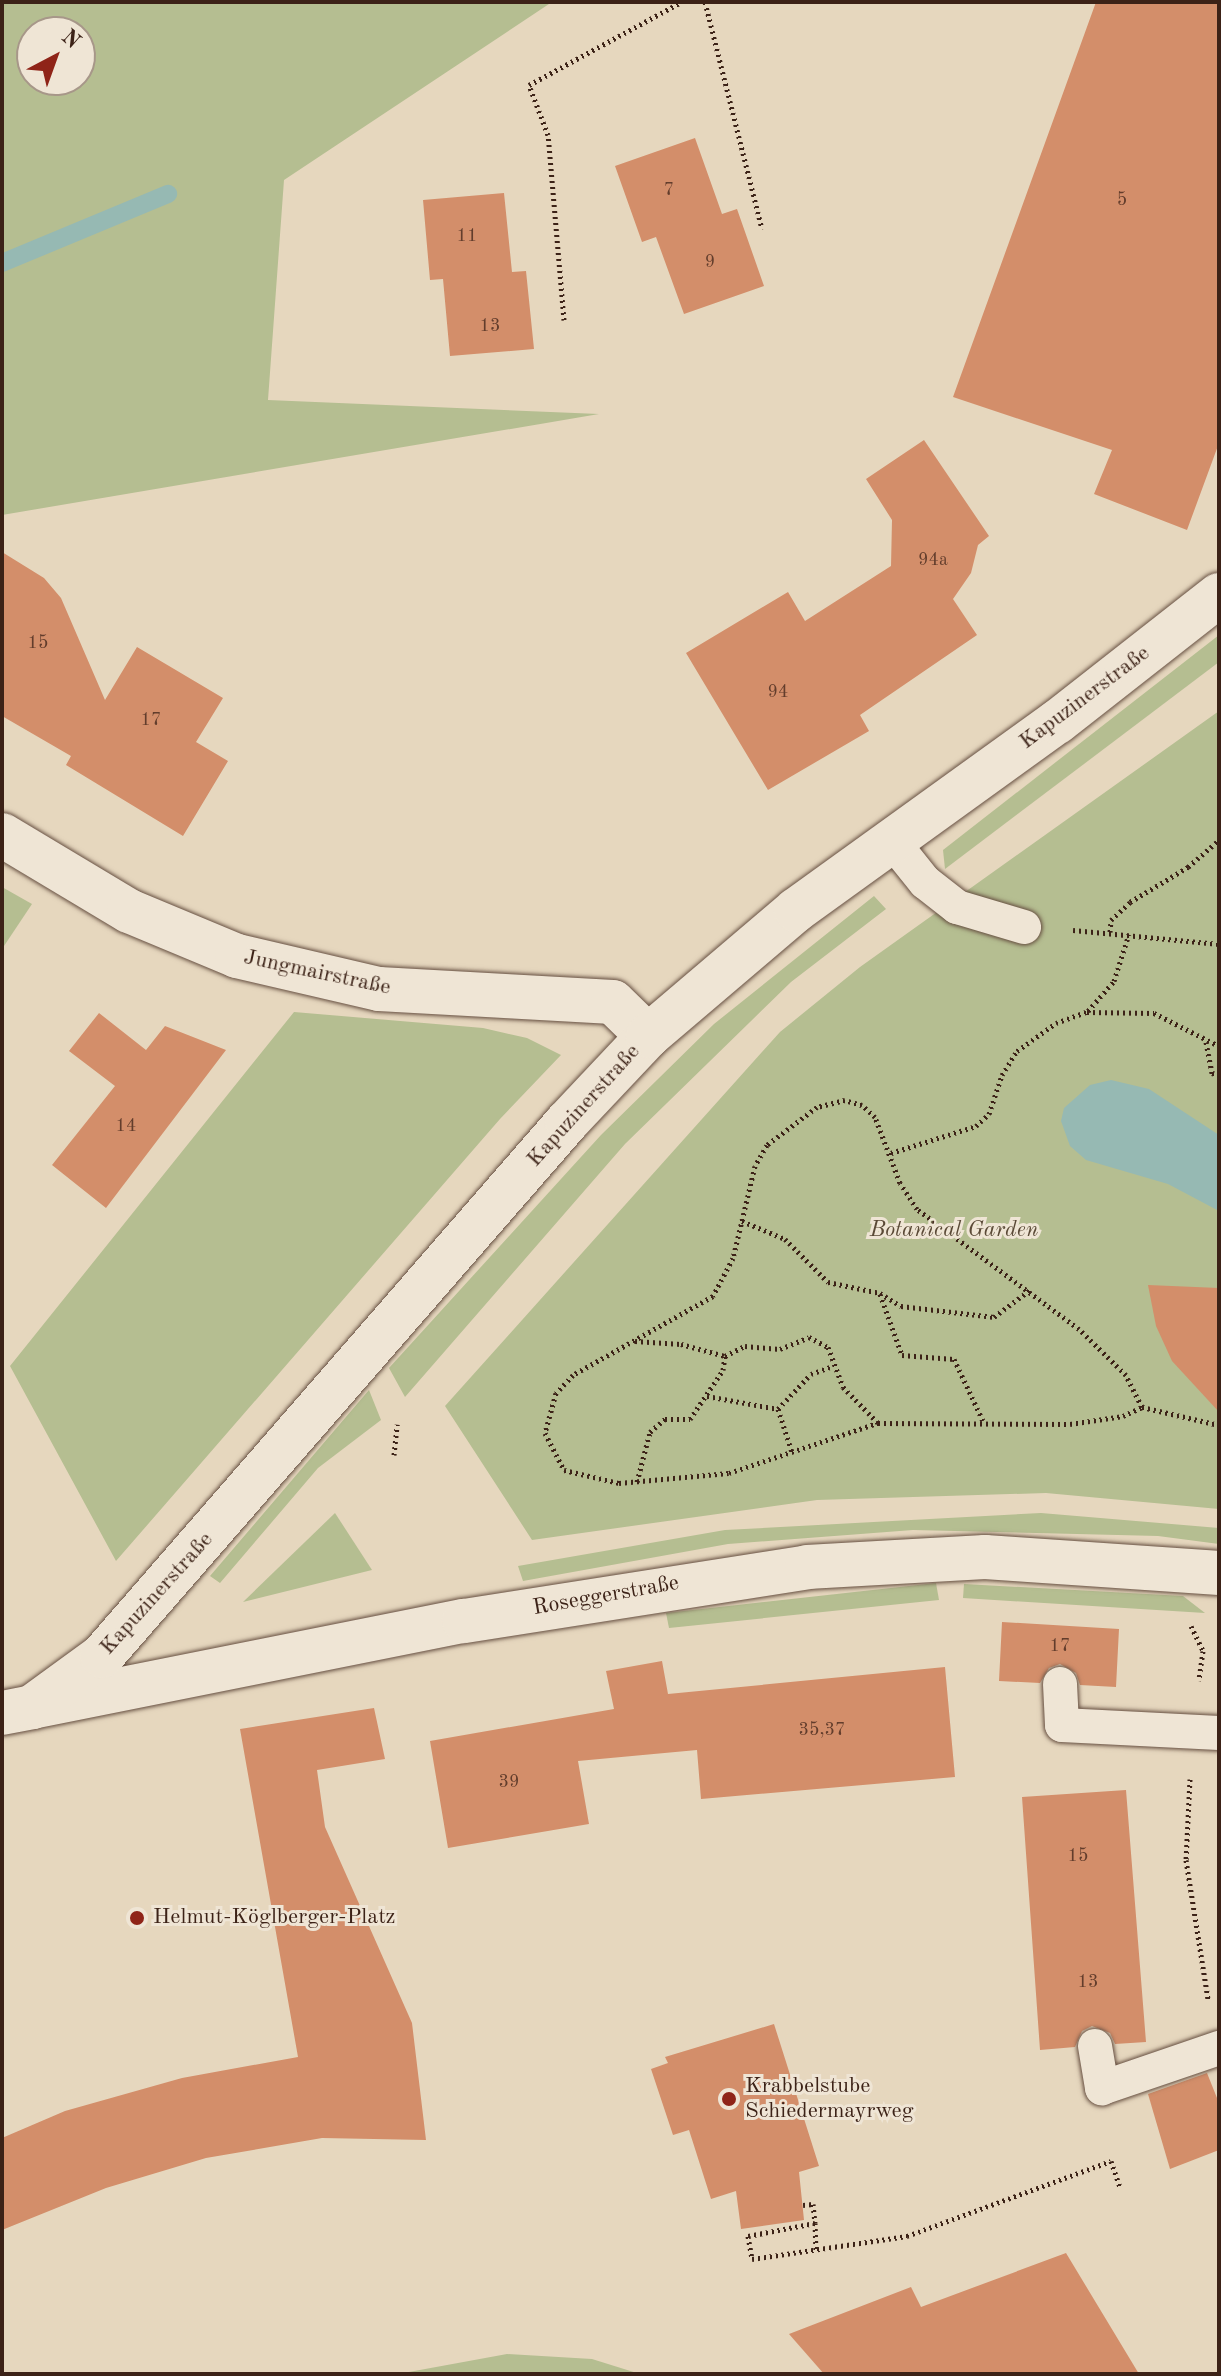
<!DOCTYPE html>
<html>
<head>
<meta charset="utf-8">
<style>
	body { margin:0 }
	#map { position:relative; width:1221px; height:2376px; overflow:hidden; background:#e6d7be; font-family:"Old Standard TT",serif }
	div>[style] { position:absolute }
	.green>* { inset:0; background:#b5be91 }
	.water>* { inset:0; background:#96b9b3 }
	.stream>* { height:18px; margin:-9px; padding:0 9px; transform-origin:9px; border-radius:9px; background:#96b9b3 }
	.building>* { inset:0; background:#d38e6a }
	.path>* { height:5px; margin-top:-2.5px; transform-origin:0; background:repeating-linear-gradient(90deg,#3c2217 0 2px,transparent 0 6px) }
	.roads { filter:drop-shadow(0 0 2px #664f41) drop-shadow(0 0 2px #664f41) }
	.service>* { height:34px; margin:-17px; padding:0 17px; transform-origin:17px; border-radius:17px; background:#efe5d5 }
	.minor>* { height:44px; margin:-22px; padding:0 22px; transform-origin:22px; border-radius:22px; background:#efe5d5 }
	.tertiary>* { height:44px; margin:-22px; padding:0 22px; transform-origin:22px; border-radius:22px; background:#efe5d5 }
	.dots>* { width:22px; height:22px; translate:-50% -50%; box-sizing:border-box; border:4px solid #efe5d5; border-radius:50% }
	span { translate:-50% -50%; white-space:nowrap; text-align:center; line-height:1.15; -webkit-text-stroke:6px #efe5d5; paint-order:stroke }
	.number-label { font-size:18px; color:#623d2c }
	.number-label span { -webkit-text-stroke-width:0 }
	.street-label { font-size:22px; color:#3c2217 }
	.park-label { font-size:22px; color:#5a4936; font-style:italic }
	.poi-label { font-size:22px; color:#3c2217 }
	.left { translate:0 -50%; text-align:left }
	.frame { position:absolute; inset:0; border:4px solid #3c2217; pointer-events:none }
	.north { position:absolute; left:16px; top:16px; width:80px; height:80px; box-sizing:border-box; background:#efe5d5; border:2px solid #a79789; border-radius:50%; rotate:41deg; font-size:22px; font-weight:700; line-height:32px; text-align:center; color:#3c2217 }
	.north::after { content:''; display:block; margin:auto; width:28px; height:36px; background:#8f2418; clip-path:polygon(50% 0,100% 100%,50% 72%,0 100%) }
</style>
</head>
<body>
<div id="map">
	<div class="green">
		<div style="clip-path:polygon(evenodd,2px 2px,552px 2px,284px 180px,268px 400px,599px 414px,2px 515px,2px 2px,32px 32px,80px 32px,80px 80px,32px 80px,32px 32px)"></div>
		<div style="clip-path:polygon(1219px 635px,1219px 662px,945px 869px,943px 850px)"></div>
		<div style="clip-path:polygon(1219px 711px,1219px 1509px,1046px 1493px,817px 1500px,532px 1540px,445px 1406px,780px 1032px,860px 967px)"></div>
		<div style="clip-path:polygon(2px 887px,32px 904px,2px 949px)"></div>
		<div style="clip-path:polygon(874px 896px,886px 909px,791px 982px,625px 1144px,405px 1397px,389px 1368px,601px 1135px,714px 1024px)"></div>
		<div style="clip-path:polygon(294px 1012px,483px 1028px,527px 1038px,561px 1055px,500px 1119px,116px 1561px,10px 1366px)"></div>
		<div style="clip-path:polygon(369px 1390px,381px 1420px,318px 1468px,220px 1583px,210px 1576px)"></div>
		<div style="clip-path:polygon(335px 1513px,372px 1570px,243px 1602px)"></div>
		<div style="clip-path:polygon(1041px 1513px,1219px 1528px,1219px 1544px,1158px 1536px,913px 1530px,728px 1544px,523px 1581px,518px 1566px,725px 1530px)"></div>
		<div style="clip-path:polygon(936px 1583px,939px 1600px,669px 1628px,666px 1613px)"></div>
		<div style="clip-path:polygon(964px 1584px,1183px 1596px,1205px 1613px,963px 1598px)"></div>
		<div style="clip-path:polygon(507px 2354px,592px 2359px,640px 2374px,398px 2374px)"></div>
	</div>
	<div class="water">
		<div style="clip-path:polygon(1111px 1080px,1149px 1089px,1219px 1135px,1219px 1211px,1168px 1184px,1086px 1160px,1070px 1146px,1061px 1121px,1064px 1108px,1090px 1085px)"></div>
	</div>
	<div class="stream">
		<div style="left:2px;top:263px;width:180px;rotate:-22.6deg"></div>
	</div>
	<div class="building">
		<div style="clip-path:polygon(1096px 2px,1219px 2px,1219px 443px,1187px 530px,1094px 494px,1112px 450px,953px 397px)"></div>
		<div style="clip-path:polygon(695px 138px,722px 214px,737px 209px,764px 286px,684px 314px,656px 237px,642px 242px,615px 166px)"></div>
		<div style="clip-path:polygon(504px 193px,512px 272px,526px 271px,534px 349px,450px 356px,443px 279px,430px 280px,423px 200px)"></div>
		<div style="clip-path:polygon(924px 440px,989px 536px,978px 545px,971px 573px,953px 599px,977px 635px,860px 715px,869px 731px,768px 790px,686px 653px,788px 592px,805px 621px,891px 566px,892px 520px,866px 479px)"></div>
		<div style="clip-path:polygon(2px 552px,44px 578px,61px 598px,105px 700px,137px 647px,223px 698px,196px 742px,228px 761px,183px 836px,66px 765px,71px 756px,2px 716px)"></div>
		<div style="clip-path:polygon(99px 1013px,146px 1050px,165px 1026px,226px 1050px,106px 1208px,52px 1165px,115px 1086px,69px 1051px)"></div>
		<div style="clip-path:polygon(1148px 1285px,1219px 1288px,1219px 1412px,1172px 1361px,1156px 1326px)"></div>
		<div style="clip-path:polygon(1002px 1622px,1119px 1629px,1116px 1687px,1080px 1685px,1076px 1673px,1060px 1664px,1049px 1668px,1040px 1683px,999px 1681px)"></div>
		<div style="clip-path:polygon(662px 1661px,668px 1694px,945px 1667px,955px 1777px,701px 1799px,697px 1750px,578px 1761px,589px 1824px,448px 1848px,430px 1741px,614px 1709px,606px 1671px)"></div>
		<div style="clip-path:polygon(374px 1708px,385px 1759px,317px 1770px,325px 1827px,412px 2023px,426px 2140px,322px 2138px,206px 2158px,106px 2188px,2px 2230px,2px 2138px,65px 2111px,182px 2078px,298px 2057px,240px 1729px)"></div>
		<div style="clip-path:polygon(1126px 1790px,1146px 2042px,1115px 2044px,1110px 2033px,1092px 2026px,1082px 2031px,1075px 2047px,1040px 2050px,1022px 1797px)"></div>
		<div style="clip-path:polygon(774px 2024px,819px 2166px,799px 2172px,804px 2220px,741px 2229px,736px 2191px,711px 2199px,689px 2130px,673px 2135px,651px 2069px,668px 2063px,665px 2057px)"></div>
		<div style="clip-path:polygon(1207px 2073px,1219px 2103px,1219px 2150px,1170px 2169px,1148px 2094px)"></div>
		<div style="clip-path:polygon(1066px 2253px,1139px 2374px,824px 2374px,789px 2334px,911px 2287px,921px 2307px)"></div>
	</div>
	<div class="path">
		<div style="left:705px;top:2px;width:234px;rotate:75.9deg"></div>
		<div style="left:564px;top:320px;width:186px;rotate:-94.9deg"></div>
		<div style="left:548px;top:135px;width:53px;rotate:-110.8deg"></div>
		<div style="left:529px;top:85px;width:173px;rotate:-28.6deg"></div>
		<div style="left:1073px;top:930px;width:147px;rotate:5.5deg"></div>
		<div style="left:1110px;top:932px;width:12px;rotate:-85deg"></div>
		<div style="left:1111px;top:920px;width:26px;rotate:-43deg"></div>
		<div style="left:1130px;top:902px;width:68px;rotate:-31.1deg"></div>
		<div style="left:1188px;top:867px;width:41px;rotate:-41.1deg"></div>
		<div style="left:1088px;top:1011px;width:40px;rotate:-49deg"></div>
		<div style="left:1114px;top:981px;width:49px;rotate:-72.3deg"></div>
		<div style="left:1206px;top:1042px;width:32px;rotate:79deg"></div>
		<div style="left:1212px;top:1073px;width:7px;rotate:16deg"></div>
		<div style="left:891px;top:1153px;width:89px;rotate:-17.6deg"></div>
		<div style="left:976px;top:1126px;width:18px;rotate:-43deg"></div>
		<div style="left:989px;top:1114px;width:41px;rotate:-71.6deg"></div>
		<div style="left:1002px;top:1075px;width:28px;rotate:-58deg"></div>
		<div style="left:1017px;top:1051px;width:48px;rotate:-35.7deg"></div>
		<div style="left:1056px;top:1023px;width:33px;rotate:-20deg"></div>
		<div style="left:1087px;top:1012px;width:67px;rotate:0.9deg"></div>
		<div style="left:1154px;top:1013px;width:73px;rotate:26.9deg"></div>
		<div style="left:742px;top:1221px;width:47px;rotate:22.7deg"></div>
		<div style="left:785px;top:1239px;width:61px;rotate:45deg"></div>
		<div style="left:828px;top:1282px;width:53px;rotate:11.9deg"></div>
		<div style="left:880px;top:1293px;width:25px;rotate:32deg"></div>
		<div style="left:901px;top:1306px;width:94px;rotate:6.7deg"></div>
		<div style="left:994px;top:1317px;width:45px;rotate:-36.9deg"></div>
		<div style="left:880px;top:1294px;width:65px;rotate:70.2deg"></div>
		<div style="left:902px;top:1355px;width:52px;rotate:4.4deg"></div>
		<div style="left:954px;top:1359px;width:68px;rotate:64.9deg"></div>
		<div style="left:635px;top:1341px;width:46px;rotate:3.7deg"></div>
		<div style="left:681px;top:1344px;width:46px;rotate:15.3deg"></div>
		<div style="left:725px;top:1356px;width:22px;rotate:-27deg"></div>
		<div style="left:745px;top:1346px;width:35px;rotate:5deg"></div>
		<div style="left:780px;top:1349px;width:31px;rotate:-22deg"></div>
		<div style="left:809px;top:1337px;width:21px;rotate:28deg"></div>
		<div style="left:828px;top:1347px;width:43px;rotate:69.4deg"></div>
		<div style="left:843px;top:1387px;width:50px;rotate:45.8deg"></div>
		<div style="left:707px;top:1396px;width:72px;rotate:10.4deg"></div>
		<div style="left:778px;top:1409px;width:48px;rotate:-46.7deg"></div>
		<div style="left:811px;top:1374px;width:23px;rotate:-20deg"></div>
		<div style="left:1142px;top:1407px;width:36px;rotate:-117deg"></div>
		<div style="left:1126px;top:1375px;width:66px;rotate:-135.6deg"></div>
		<div style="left:1079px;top:1329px;width:202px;rotate:-143.5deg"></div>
		<div style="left:917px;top:1209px;width:31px;rotate:-123deg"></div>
		<div style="left:900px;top:1183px;width:71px;rotate:-110.7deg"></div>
		<div style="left:875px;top:1117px;width:18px;rotate:-137deg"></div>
		<div style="left:862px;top:1105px;width:18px;rotate:-164deg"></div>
		<div style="left:845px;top:1100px;width:29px;rotate:166deg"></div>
		<div style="left:817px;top:1107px;width:63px;rotate:142.8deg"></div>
		<div style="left:767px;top:1145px;width:24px;rotate:120deg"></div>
		<div style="left:755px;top:1166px;width:95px;rotate:103.4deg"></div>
		<div style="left:733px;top:1258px;width:43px;rotate:117.8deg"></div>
		<div style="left:713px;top:1296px;width:161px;rotate:150.6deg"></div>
		<div style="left:573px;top:1375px;width:25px;rotate:133deg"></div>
		<div style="left:556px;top:1393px;width:41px;rotate:105.4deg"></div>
		<div style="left:545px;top:1433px;width:42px;rotate:62.8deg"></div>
		<div style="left:564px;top:1470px;width:57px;rotate:13.3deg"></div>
		<div style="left:619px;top:1483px;width:110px;rotate:-5.2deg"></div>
		<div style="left:729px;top:1473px;width:157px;rotate:-18.6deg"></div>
		<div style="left:878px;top:1423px;width:192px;rotate:0.3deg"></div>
		<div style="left:1070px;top:1424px;width:54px;rotate:-8.6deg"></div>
		<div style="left:1123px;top:1416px;width:21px;rotate:-25deg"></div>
		<div style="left:1142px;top:1407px;width:79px;rotate:13.2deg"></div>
		<div style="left:778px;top:1409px;width:45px;rotate:72deg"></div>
		<div style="left:394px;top:1455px;width:31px;rotate:-84deg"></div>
		<div style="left:637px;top:1482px;width:52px;rotate:-75.4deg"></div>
		<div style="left:650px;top:1432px;width:20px;rotate:-41deg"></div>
		<div style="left:665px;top:1419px;width:25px"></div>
		<div style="left:690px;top:1419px;width:59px;rotate:-56deg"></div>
		<div style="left:723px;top:1370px;width:14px;rotate:-82deg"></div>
		<div style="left:1191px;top:1626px;width:28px;rotate:64deg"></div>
		<div style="left:1203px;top:1651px;width:30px;rotate:98deg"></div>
		<div style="left:1190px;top:1779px;width:81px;rotate:92.8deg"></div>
		<div style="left:1186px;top:1860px;width:141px;rotate:81deg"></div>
		<div style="left:803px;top:2205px;width:10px;rotate:-6deg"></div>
		<div style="left:813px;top:2204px;width:19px;rotate:84deg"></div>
		<div style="left:815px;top:2223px;width:68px;rotate:169deg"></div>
		<div style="left:748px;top:2236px;width:23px;rotate:80deg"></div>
		<div style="left:752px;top:2259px;width:157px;rotate:-8.4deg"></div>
		<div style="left:907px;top:2236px;width:217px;rotate:-20.2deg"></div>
		<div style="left:1111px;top:2161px;width:28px;rotate:71deg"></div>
		<div style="left:815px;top:2223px;width:27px;rotate:88deg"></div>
	</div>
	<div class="roads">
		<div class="service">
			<div style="left:892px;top:841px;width:53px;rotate:51.2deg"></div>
			<div style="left:925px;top:882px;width:41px;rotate:38deg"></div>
			<div style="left:957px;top:907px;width:70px;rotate:16.6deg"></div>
			<div style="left:1060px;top:1684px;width:41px;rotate:87.2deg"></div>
			<div style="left:1062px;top:1725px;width:157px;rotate:2.9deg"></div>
			<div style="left:1095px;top:2046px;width:43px;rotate:80.5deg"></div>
			<div style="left:1102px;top:2088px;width:124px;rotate:-18.9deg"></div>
		</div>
		<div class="minor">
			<div style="left:2px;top:835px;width:148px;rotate:30.9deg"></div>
			<div style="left:129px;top:911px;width:117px;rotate:22.6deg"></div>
			<div style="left:237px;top:956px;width:146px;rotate:13.1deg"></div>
			<div style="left:379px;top:989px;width:234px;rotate:3.2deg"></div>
			<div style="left:613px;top:1002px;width:49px;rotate:44.2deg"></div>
			<div style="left:32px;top:1707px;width:440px;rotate:-11.3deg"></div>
			<div style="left:464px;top:1621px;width:347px;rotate:-8.9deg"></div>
			<div style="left:807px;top:1567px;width:178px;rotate:-3.2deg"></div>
			<div style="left:985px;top:1557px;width:235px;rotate:3.9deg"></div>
		</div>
		<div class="tertiary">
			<div style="left:2px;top:1713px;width:31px;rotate:-11deg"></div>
			<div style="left:32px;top:1707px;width:87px;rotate:-36.1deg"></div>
			<div style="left:102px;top:1656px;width:708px;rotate:-48.95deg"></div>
			<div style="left:567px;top:1122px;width:118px;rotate:-46.7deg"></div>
			<div style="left:648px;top:1036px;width:194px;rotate:-40.4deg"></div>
			<div style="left:796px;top:910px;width:322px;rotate:-35.8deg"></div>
			<div style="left:1057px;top:722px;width:206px;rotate:-38.1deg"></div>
		</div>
	</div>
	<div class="dots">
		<div style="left:137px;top:1918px;background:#8f2418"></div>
		<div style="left:729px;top:2099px;background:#8f2418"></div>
	</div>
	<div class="number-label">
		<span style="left:669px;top:190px">7</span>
		<span style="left:1122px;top:200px">5</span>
		<span style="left:467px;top:236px">11</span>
		<span style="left:710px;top:262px">9</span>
		<span style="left:490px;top:326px">13</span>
		<span style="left:933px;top:560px">94a</span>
		<span style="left:38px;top:643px">15</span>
		<span style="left:778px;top:692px">94</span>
		<span style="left:151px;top:720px">17</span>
		<span style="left:126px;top:1126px">14</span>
		<span style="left:1060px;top:1646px">17</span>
		<span style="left:822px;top:1730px">35,37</span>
		<span style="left:509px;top:1782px">39</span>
		<span style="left:1078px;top:1856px">15</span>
		<span style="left:1088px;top:1982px">13</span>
	</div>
	<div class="street-label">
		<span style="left:1085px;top:698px;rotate:-37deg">Kapuzinerstraße</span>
		<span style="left:317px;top:973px;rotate:12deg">Jungmairstraße</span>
		<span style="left:584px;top:1106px;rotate:-48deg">Kapuzinerstraße</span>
		<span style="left:157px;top:1594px;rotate:-48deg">Kapuzinerstraße</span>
		<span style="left:606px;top:1596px;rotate:-10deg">Roseggerstraße</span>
	</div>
	<div class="park-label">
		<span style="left:954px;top:1231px">Botanical Garden</span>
	</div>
	<div class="poi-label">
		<span class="left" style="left:153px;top:1918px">Helmut-Köglberger-Platz</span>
		<span class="left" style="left:745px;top:2099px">Krabbelstube<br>Schiedermayrweg</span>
	</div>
	<div class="frame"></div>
	<div class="north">N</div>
</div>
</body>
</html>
